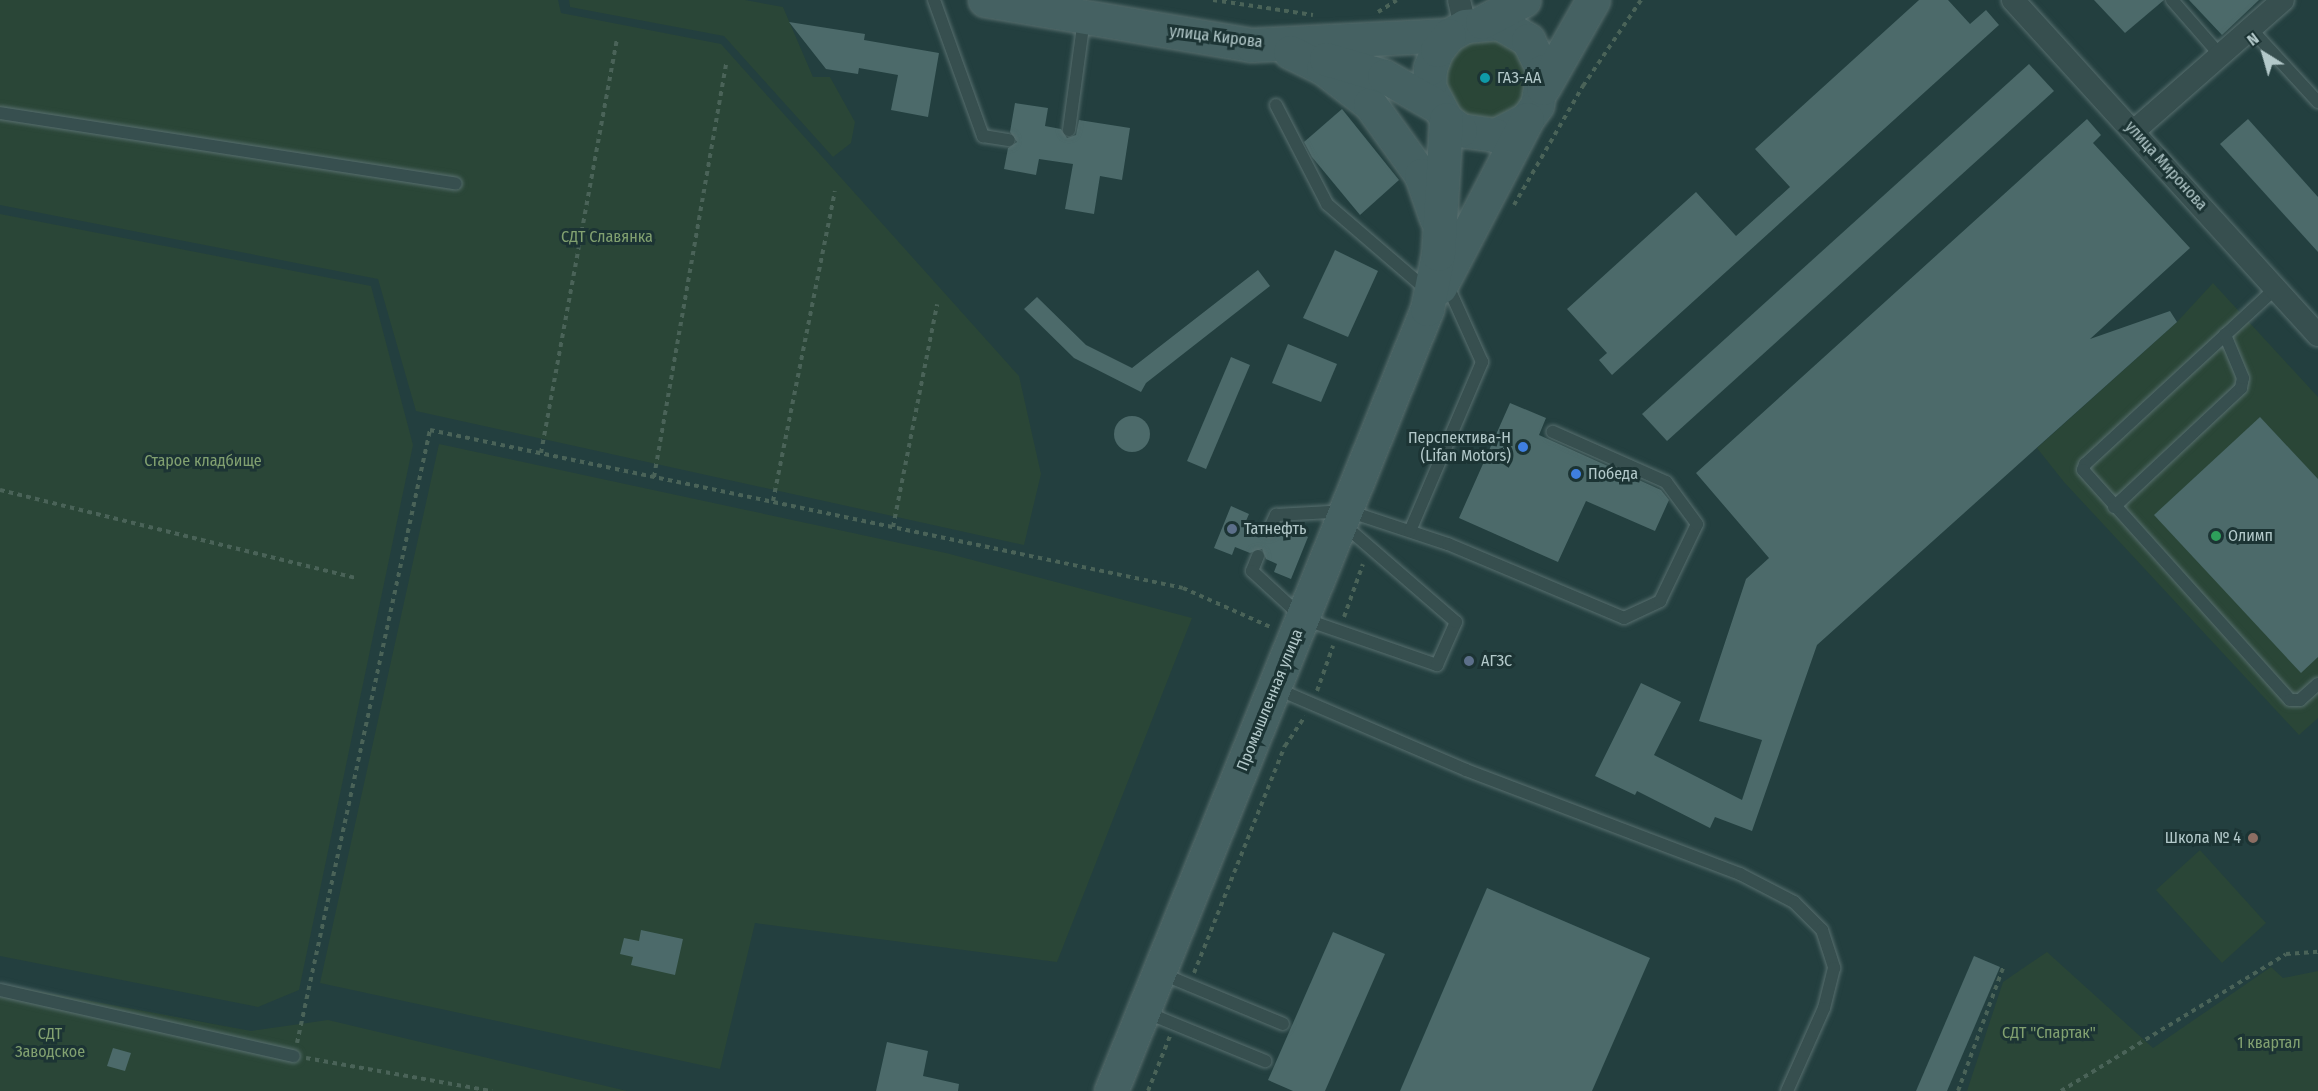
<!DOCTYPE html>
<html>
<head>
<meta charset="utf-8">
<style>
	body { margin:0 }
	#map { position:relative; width:2318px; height:1091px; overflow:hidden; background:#233f3f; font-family:"Fira Sans Condensed",sans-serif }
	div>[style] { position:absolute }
	.green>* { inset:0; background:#2a4637 }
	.building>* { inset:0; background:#4c6a6a }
	.round { border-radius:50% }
	.path>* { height:4px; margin-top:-2px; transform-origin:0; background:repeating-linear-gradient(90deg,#4a6358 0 4.5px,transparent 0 9px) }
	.roads { filter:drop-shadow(0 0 2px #586f6f) drop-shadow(0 0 2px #586f6f) }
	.service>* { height:12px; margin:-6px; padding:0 6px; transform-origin:6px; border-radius:6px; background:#374f4f }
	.minor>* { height:22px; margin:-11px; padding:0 11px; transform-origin:11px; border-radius:11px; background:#374f4f }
	.secondary>* { height:33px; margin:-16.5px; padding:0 16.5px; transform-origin:16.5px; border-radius:16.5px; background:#456162 }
	.dots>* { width:16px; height:16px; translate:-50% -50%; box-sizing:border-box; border:3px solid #1c3434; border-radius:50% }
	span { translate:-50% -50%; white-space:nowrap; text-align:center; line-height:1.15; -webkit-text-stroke:6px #1c3434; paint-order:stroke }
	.street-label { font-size:16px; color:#b3c9ca }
	.poi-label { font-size:16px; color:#b3c9ca }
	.left { translate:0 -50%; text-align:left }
	.right { translate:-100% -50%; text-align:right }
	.park-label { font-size:16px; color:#82a170 }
	.north { position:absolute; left:2234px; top:24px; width:60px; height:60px; -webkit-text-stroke:4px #1c3434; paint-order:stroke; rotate:323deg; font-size:16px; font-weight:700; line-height:24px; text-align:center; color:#b3c9ca }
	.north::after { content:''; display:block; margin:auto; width:21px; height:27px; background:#b3c9ca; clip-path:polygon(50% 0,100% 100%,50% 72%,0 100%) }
</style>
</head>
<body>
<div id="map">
	<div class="green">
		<div style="clip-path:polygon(0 0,558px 0,561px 13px,721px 44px,1019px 376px,1041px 474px,1024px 545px,416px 411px,378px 279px,0 205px)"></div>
		<div style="clip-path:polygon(569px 0,745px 0,783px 7px,813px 77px,830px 77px,855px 122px,851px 143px,833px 157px,724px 36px,570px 7px)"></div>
		<div style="clip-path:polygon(1498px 36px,1523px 52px,1530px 92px,1501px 121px,1460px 114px,1444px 90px,1447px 60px,1468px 39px)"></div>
		<div style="clip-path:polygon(0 214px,371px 286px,413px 445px,299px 990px,258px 1007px,0 956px)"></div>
		<div style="clip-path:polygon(2213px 283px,2318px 397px,2318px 718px,2299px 735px,2064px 482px,2037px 448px,2177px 322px)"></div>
		<div style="clip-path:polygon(439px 444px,946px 553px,1192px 618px,1057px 962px,755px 923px,720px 1069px,320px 983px)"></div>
		<div style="clip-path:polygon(2200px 850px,2266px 923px,2222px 963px,2156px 890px)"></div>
		<div style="clip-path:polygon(2047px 952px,2153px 1048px,2271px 967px,2283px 978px,2318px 971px,2318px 1091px,1967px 1091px,2003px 982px)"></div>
		<div style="clip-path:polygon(0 984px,251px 1031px,328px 1020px,627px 1091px,0 1091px)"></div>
	</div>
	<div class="building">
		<div style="clip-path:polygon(1919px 0,1948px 0,1970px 24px,1986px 10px,1999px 25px,1612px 375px,1599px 360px,1607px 353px,1567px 309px,1696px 192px,1736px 236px,1790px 187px,1755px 149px)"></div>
		<div style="clip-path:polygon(2094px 0,2164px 0,2125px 33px)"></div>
		<div style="clip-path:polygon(2189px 0,2259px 0,2222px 35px)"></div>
		<div style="clip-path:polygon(789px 22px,865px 34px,864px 40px,939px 53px,928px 117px,891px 110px,898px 75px,859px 68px,858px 74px,826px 69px)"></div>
		<div style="clip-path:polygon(2029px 64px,2054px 91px,1667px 441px,1642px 414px)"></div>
		<div style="clip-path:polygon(1015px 103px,1048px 108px,1045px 126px,1061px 129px,1067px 138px,1076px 135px,1079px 120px,1130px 128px,1122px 180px,1100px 176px,1094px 214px,1065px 209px,1073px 164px,1039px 159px,1036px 175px,1004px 169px,1008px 148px,1017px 142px,1010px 132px)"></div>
		<div style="clip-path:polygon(1342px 109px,1399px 180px,1360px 215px,1312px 157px,1304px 142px)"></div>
		<div style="clip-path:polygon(2087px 119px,2101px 135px,2093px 143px,2190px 248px,2090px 339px,2170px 311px,2177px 322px,1817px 645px,1752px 831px,1715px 817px,1710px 828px,1637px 791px,1635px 795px,1595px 776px,1641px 683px,1681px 702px,1654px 755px,1742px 800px,1762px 740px,1699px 721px,1746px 579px,1769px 558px,1696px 473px)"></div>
		<div style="clip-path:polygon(2248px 119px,2318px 197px,2318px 252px,2220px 144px)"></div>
		<div style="clip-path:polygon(1335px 250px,1378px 271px,1348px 337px,1303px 318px)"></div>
		<div style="clip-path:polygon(1258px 270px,1270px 286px,1146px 383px,1141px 392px,1074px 358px,1024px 309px,1037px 297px,1086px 345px,1132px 368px)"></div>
		<div style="clip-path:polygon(1288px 344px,1337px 364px,1321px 402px,1272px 383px)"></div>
		<div style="clip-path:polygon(1231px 357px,1250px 365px,1206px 469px,1187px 461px)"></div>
		<div style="clip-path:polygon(1510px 403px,1546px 418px,1539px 435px,1661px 490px,1669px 500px,1655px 531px,1586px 501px,1558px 562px,1459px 518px)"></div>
		<div class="round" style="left:1114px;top:416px;width:36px;height:36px"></div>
		<div style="clip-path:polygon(2260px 417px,2318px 479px,2318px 657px,2301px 673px,2154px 515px)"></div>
		<div style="clip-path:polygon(1231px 506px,1249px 514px,1246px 521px,1261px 527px,1266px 538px,1277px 533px,1287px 538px,1290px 529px,1308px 537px,1291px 579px,1274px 572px,1277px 564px,1266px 559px,1262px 549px,1250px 553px,1235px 547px,1232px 555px,1214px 548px)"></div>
		<div style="clip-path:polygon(1487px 888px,1650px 958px,1592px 1091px,1400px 1091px)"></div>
		<div style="clip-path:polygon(641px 930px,683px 939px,675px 975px,631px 965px,633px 957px,620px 954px,624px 938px,639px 941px)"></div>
		<div style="clip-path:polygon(1333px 932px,1385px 954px,1325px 1091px,1293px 1091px,1268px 1080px)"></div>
		<div style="clip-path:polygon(1974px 956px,2000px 967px,1947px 1091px,1916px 1091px)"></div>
		<div style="clip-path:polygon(887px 1042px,928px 1051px,923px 1076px,959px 1084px,958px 1091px,876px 1091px)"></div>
		<div style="clip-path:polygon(113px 1048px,131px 1053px,125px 1071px,107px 1066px)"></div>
	</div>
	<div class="path">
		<div style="left:1213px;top:0;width:101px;rotate:8.5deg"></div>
		<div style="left:1378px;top:12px;width:22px;rotate:-32deg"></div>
		<div style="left:1514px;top:205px;width:138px;rotate:-59.9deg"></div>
		<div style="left:1583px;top:86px;width:104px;rotate:-56deg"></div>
		<div style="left:541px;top:453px;width:420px;rotate:-79.6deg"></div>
		<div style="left:654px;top:477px;width:419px;rotate:-80.1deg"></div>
		<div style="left:0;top:490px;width:366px;rotate:13.9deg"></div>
		<div style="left:773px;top:501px;width:316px;rotate:-78.7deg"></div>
		<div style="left:893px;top:527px;width:227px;rotate:-78.8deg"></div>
		<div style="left:1344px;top:617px;width:56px;rotate:-70.3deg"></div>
		<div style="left:1317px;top:691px;width:48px;rotate:-70.4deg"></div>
		<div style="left:1194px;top:973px;width:245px;rotate:-68.2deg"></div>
		<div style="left:1285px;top:746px;width:36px;rotate:-56deg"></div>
		<div style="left:297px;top:1043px;width:627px;rotate:-77.76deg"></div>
		<div style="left:430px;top:430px;width:769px;rotate:11.85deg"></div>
		<div style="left:1183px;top:588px;width:98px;rotate:24deg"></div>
		<div style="left:306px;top:1058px;width:189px;rotate:10.1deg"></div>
		<div style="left:1148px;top:1091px;width:59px;rotate:-68.2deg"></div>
		<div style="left:1958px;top:1091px;width:134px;rotate:-69.9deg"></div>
		<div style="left:2061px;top:1091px;width:263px;rotate:-31.3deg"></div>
		<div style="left:2286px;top:954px;width:32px;rotate:-4deg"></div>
	</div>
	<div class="roads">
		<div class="service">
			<div style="left:934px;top:0;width:145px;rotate:70.2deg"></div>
			<div style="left:983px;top:136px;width:26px;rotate:9deg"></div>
			<div style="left:2172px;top:0;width:73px;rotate:48.9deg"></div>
			<div style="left:2251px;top:29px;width:99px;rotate:47.5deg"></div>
			<div style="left:1276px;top:105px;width:111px;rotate:62.7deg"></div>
			<div style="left:1327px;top:204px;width:133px;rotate:40.7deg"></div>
			<div style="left:0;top:113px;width:461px;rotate:8.8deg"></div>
			<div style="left:1069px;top:130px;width:112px;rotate:-82.3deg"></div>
			<div style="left:2276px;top:288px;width:260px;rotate:137.3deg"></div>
			<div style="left:2085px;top:464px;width:6px;rotate:108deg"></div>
			<div style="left:2083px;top:470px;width:309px;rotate:48deg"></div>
			<div style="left:2290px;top:700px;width:10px"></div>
			<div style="left:2300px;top:700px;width:24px;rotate:-42deg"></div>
			<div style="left:2114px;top:507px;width:174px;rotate:-43.1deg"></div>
			<div style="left:2241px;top:388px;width:10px;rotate:-79deg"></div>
			<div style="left:2243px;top:378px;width:47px;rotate:-112.7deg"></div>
			<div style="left:1269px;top:530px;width:17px;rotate:-65deg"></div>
			<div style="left:1276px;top:515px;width:72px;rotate:-3.2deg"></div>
			<div style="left:1348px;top:511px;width:105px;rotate:18.3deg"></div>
			<div style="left:1448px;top:544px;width:191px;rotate:22.8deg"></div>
			<div style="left:1624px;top:618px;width:40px;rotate:-25deg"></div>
			<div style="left:1660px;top:601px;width:85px;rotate:-64.3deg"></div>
			<div style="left:1697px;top:524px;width:52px;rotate:-126.4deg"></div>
			<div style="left:1666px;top:482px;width:124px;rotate:-156.1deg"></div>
			<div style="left:1410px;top:531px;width:184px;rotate:-66.9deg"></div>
			<div style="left:1482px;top:362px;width:88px;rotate:-114.2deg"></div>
			<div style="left:1258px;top:556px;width:16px;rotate:112deg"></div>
			<div style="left:1252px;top:571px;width:71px;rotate:42.7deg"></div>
			<div style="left:1304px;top:619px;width:141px;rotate:19.1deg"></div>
			<div style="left:1437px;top:665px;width:47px;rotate:-66.2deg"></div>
			<div style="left:1456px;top:622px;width:150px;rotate:-139.1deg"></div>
			<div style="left:1275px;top:688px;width:208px;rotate:23.2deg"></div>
			<div style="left:1466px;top:770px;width:293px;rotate:20.8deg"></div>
			<div style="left:1740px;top:874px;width:61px;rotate:27.4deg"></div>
			<div style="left:1794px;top:902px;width:40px;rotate:45deg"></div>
			<div style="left:1822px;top:930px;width:40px;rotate:72deg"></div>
			<div style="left:1834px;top:968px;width:41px;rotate:104deg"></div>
			<div style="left:1824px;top:1008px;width:91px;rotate:114deg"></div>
			<div style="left:1160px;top:973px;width:133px;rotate:22.5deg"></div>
			<div style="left:0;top:990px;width:301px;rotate:12.7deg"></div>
			<div style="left:1145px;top:1012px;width:130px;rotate:22.2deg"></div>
		</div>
		<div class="minor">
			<div style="left:1459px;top:0;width:27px;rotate:77deg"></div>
			<div style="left:2013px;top:0;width:453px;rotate:47.7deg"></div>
			<div style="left:2134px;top:131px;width:198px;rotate:-41.3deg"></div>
		</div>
		<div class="secondary">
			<div style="left:985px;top:0;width:270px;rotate:9.6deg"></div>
			<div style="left:1251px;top:45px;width:198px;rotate:-2.9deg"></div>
			<div style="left:1449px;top:35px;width:18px;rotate:-29deg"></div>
			<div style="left:1465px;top:26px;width:34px;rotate:-5deg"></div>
			<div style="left:1499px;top:23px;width:34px;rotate:30deg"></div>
			<div style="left:1528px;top:40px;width:34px;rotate:64deg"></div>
			<div style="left:1543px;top:71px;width:35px;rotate:100deg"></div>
			<div style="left:1537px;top:105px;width:17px;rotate:126deg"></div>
			<div style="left:1527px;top:119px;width:36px;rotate:153deg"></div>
			<div style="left:1495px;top:135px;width:35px;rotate:-172deg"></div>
			<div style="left:1460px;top:130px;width:18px;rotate:-142deg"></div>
			<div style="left:1446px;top:119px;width:36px;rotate:-118deg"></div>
			<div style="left:1429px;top:87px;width:19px;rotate:-87deg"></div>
			<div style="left:1430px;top:68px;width:19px;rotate:-69deg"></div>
			<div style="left:1437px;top:50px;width:19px;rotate:-51deg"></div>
			<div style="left:1482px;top:22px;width:47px;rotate:-27.6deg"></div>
			<div style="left:1290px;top:52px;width:37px;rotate:26deg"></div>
			<div style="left:1323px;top:68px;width:59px;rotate:37.5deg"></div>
			<div style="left:1370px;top:104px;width:87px;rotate:54.3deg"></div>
			<div style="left:1421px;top:175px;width:46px;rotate:70.8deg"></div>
			<div style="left:1326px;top:59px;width:60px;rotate:16.3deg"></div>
			<div style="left:1384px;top:76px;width:59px;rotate:29.6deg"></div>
			<div style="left:1543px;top:88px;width:101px;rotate:-60.4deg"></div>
			<div style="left:1440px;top:287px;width:189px;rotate:-62.6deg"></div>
			<div style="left:1111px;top:1091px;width:843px;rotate:-68deg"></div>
			<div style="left:1427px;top:309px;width:56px;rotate:-78.7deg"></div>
			<div style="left:1438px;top:254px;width:135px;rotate:-86.6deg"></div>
		</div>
	</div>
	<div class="dots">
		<div style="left:1485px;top:78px;background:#0f9aa8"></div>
		<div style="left:1523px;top:447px;background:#3f7fe0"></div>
		<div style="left:1576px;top:474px;background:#3f7fe0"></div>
		<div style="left:1232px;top:529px;background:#5c6f8a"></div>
		<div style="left:2216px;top:536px;background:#2e9e5b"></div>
		<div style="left:1469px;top:661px;background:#5c6f8a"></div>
		<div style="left:2253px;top:838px;background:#8d6e63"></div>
	</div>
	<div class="street-label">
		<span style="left:1216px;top:37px;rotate:7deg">улица Кирова</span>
		<span style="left:2166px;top:166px;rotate:48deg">улица Миронова</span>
		<span style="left:1270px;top:700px;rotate:-68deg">Промышленная улица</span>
	</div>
	<div class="poi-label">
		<span class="left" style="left:1497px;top:78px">ГАЗ-АА</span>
		<span class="right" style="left:1511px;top:447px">Перспектива-Н<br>(Lifan Motors)</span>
		<span class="left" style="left:1588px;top:474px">Победа</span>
		<span class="left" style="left:1244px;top:529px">Татнефть</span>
		<span class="left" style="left:2228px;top:536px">Олимп</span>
		<span class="left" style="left:1481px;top:661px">АГЗС</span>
		<span class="right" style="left:2241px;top:838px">Школа № 4</span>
	</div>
	<div class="park-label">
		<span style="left:607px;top:237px">СДТ Славянка</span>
		<span style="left:203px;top:461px">Старое кладбище</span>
		<span style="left:2049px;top:1033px">СДТ "Спартак"</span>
		<span style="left:50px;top:1043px">СДТ<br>Заводское</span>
		<span style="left:2269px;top:1043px">1 квартал</span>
	</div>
	<div class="north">N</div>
</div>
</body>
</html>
